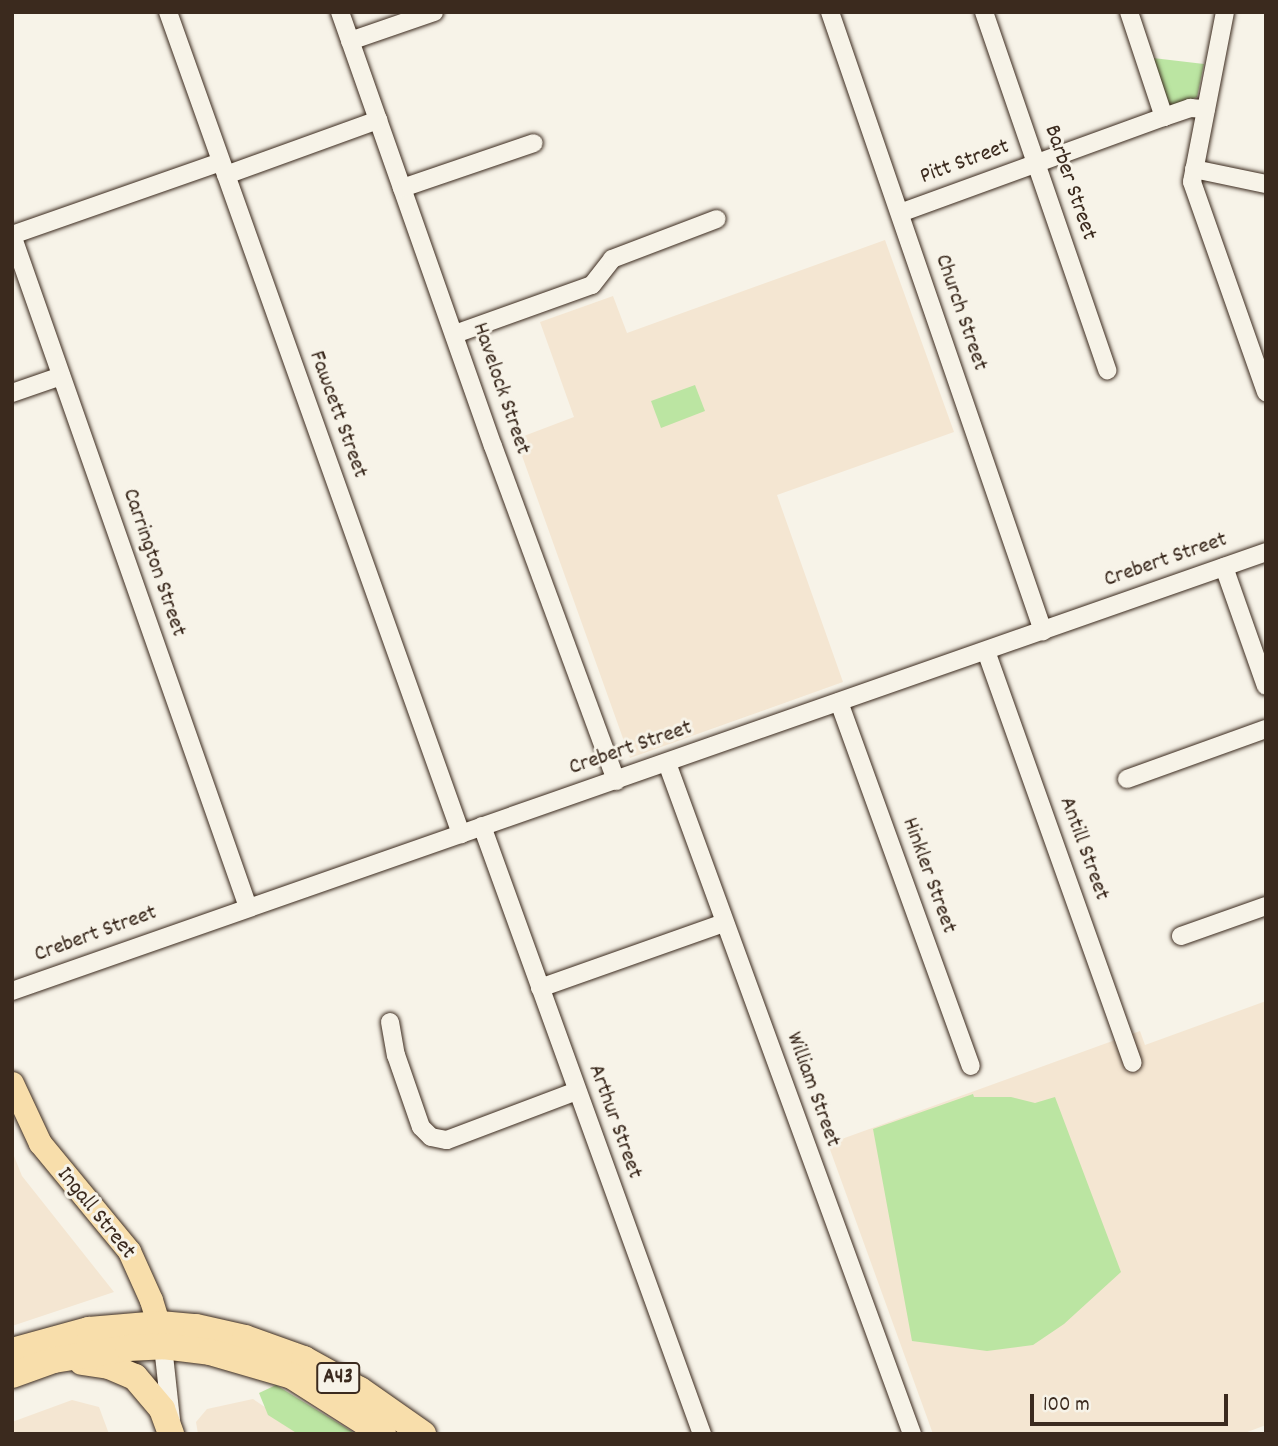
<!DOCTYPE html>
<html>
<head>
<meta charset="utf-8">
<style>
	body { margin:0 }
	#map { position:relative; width:1278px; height:1446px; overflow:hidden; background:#f7f3e8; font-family:Dekko,sans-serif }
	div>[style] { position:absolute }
	.built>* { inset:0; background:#f4e6d2 }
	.green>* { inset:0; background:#bbe5a2 }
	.roads { filter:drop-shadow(0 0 2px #3b2a1e) drop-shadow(0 0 2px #3b2a1e) }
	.minor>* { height:18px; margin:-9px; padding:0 9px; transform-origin:9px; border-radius:9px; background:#f7f3e8 }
	.major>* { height:23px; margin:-11.5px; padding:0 11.5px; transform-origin:11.5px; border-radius:11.5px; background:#f8deab }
	.highway>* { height:26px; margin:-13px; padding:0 13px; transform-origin:13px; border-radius:13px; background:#f8deab }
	span { translate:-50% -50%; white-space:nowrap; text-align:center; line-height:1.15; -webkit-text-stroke:6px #f7f3e8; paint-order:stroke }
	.shield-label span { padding:2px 5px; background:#f7f3e8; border:2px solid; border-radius:5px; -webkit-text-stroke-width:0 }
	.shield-label { font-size:21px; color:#3b2a1e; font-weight:700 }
	.street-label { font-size:23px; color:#3b2a1e }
	.frame { position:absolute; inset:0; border:14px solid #3b2a1e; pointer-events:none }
	.scale { position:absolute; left:1030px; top:1394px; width:198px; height:32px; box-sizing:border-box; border:4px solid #3b2a1e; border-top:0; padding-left:9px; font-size:21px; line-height:24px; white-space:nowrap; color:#3b2a1e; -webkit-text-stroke:5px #f7f3e8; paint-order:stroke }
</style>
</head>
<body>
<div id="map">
	<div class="built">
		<div style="clip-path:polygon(885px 240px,954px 432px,777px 495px,843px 682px,630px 758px,516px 439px,574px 417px,540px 322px,613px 296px,627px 333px)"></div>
		<div style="clip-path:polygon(1266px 1001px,1266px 1425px,1242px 1434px,933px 1434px,828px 1144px,1140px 1031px,1145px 1045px)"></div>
		<div style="clip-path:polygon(12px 1151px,22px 1176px,114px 1292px,12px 1326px)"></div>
		<div style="clip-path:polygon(253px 1399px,305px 1434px,198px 1434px,196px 1422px,207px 1409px)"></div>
		<div style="clip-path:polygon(72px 1400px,99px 1407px,109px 1434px,12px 1434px,12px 1422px)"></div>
	</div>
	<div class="green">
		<div style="clip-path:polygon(1153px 58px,1204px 64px,1197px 97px,1175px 106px,1169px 104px)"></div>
		<div style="clip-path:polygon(695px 385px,705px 411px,661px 428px,651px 401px)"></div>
		<div style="clip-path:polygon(973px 1094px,974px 1097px,1011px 1097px,1035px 1103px,1055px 1097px,1121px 1272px,1064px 1324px,1033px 1345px,987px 1351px,912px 1341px,873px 1129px)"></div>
		<div style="clip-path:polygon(276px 1385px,356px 1434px,298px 1434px,268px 1415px,259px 1393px)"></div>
	</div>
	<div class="roads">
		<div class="minor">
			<div style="left:168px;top:12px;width:873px;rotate:70.38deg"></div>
			<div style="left:340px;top:12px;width:460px;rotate:70.6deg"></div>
			<div style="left:493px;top:446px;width:357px;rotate:69.8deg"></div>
			<div style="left:830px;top:12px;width:655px;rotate:71.01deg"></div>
			<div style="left:984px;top:12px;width:379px;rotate:71deg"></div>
			<div style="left:1129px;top:12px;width:111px;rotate:71.6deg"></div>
			<div style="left:1225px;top:12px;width:173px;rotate:101deg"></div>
			<div style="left:1192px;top:182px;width:223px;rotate:70.6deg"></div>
			<div style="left:350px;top:41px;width:89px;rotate:-19deg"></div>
			<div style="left:1194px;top:169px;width:74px;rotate:11.8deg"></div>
			<div style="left:226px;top:175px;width:162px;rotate:-19.9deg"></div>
			<div style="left:402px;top:188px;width:139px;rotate:-18.8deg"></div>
			<div style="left:900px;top:213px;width:281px;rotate:-20deg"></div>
			<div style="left:1164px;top:117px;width:28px;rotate:-19deg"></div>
			<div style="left:1190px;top:108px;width:16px;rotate:4deg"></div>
			<div style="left:12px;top:235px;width:712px;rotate:70.65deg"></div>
			<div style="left:12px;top:235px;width:221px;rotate:-19.3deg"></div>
			<div style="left:455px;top:334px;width:145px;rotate:-19.7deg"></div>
			<div style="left:592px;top:285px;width:33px;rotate:-52deg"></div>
			<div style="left:612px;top:259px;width:112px;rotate:-20.9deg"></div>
			<div style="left:12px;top:393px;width:52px;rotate:-19.1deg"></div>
			<div style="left:1224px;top:567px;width:126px;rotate:70.6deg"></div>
			<div style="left:986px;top:651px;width:437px;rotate:70.4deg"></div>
			<div style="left:839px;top:702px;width:387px;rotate:70.1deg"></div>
			<div style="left:667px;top:763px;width:714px;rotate:69.94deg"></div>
			<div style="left:1127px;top:779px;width:148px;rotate:-19.8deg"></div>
			<div style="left:482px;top:826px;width:647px;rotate:70.11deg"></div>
			<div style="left:1181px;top:936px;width:90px;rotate:-19.4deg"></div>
			<div style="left:540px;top:988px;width:195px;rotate:-19.5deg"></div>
			<div style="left:12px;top:991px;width:1329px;rotate:-19.29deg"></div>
			<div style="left:390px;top:1022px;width:34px;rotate:80deg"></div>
			<div style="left:396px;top:1055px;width:76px;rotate:70.9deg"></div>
			<div style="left:421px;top:1127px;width:14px;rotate:45deg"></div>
			<div style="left:431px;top:1137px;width:16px;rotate:11deg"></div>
			<div style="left:447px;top:1140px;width:139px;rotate:-20.7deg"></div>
			<div style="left:163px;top:1346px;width:74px;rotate:83.8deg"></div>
		</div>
		<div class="major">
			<div style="left:12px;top:1083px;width:66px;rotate:65deg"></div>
			<div style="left:40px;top:1143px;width:140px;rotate:50.5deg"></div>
			<div style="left:129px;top:1251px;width:54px;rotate:65.8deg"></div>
			<div style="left:151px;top:1300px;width:41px;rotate:72.9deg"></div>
		</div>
		<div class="highway">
			<div style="left:12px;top:1351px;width:80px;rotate:-15.3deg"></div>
			<div style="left:89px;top:1330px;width:71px;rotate:-4.8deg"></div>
			<div style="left:160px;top:1324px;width:36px;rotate:5deg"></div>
			<div style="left:196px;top:1327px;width:50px;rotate:12.7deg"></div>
			<div style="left:245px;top:1338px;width:63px;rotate:19.6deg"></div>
			<div style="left:304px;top:1359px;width:64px;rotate:29deg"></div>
			<div style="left:360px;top:1390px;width:77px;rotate:34.9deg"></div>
			<div style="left:82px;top:1362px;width:27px;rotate:8deg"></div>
			<div style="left:109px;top:1366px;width:28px;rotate:23deg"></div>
			<div style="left:135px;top:1377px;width:42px;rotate:49.8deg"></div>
			<div style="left:162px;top:1409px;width:27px;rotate:70deg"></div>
			<div style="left:12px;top:1375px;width:45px;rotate:-19.7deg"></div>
			<div style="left:54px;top:1360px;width:75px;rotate:-9.2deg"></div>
			<div style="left:128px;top:1348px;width:35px;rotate:-3deg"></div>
			<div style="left:163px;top:1346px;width:47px;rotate:7.3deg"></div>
			<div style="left:210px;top:1352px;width:85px;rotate:16.3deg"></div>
			<div style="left:292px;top:1376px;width:108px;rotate:32.5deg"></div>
		</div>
	</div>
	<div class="shield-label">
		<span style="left:338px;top:1378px">A43</span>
	</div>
	<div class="street-label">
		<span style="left:965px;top:163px;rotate:-20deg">Pitt Street</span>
		<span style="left:1069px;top:183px;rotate:71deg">Barber Street</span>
		<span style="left:960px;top:313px;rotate:71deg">Church Street</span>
		<span style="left:500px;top:389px;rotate:71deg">Havelock Street</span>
		<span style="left:337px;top:415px;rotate:70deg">Fawcett Street</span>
		<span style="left:1166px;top:561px;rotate:-19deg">Crebert Street</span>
		<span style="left:153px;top:563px;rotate:71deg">Carrington Street</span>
		<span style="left:631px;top:749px;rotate:-19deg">Crebert Street</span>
		<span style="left:1083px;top:849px;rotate:70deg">Antill Street</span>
		<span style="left:928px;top:876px;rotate:70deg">Hinkler Street</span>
		<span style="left:96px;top:935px;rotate:-20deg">Crebert Street</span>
		<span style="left:812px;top:1090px;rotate:70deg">William Street</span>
		<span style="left:614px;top:1122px;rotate:70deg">Arthur Street</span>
		<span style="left:95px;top:1214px;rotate:51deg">Ingall Street</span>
	</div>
	<div class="frame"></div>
	<div class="scale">100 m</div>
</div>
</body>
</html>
